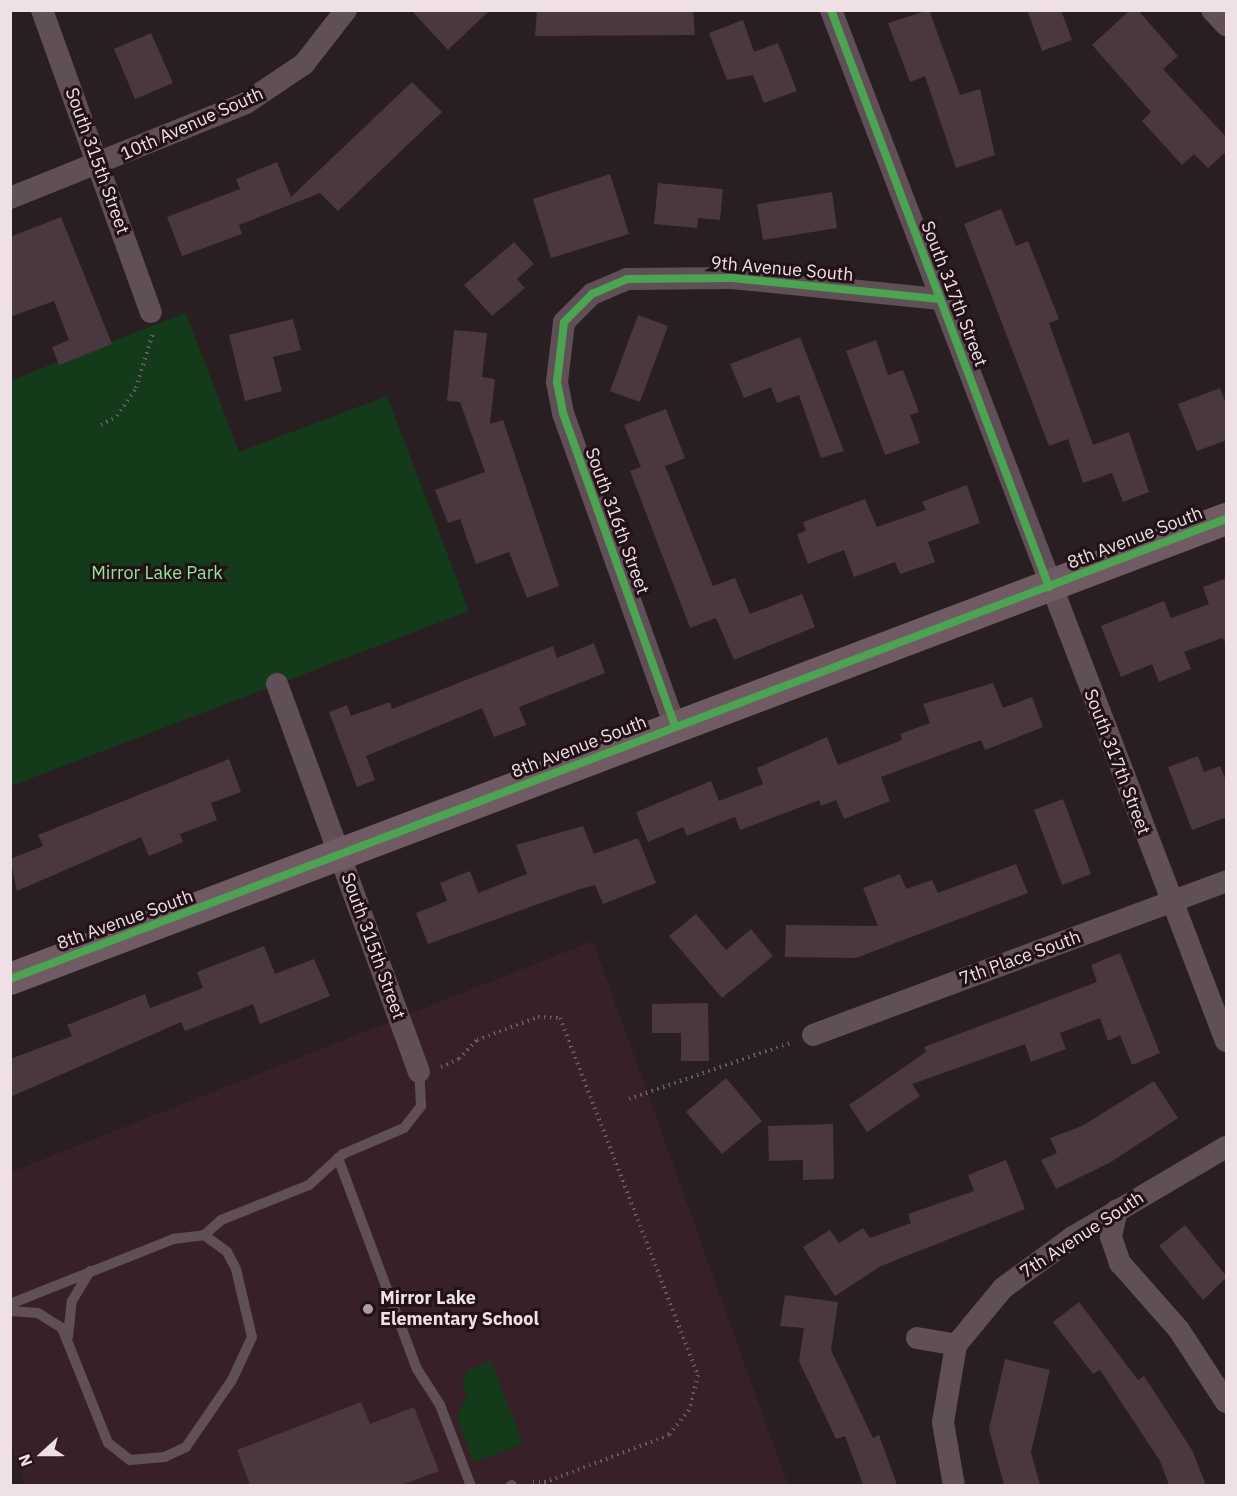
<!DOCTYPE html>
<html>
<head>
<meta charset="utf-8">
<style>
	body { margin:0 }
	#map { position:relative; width:1237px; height:1496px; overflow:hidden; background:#291e22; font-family:"IBM Plex Sans",sans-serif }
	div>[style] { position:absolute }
	.built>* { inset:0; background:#382029 }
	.green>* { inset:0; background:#143b19 }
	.building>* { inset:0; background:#4b3740 }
	.path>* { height:4px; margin-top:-2px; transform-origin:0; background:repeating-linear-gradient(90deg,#6a5c62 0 1.5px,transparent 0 6px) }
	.lane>* { height:10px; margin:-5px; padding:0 5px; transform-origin:5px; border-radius:5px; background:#614f57 }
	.street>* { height:22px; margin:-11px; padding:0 11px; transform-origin:11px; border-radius:11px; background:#614f57 }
	.secondary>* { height:32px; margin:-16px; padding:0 16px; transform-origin:16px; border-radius:16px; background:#705a63 }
	.cycleway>* { height:8px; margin:-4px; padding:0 4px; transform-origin:4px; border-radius:4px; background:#4ca352 }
	.dots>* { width:16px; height:16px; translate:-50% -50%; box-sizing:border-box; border:3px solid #231118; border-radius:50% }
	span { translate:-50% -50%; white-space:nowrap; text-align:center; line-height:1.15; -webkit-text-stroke:6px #231118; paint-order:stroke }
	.street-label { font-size:18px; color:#eee0e5 }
	.park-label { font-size:18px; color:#8de995 }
	.poi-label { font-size:18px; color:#eee0e5; font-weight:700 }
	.left { translate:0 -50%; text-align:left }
	.frame { position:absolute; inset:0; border:12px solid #eee0e5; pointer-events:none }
	.north { position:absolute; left:12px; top:1424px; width:60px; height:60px; -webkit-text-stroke:4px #231118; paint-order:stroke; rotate:249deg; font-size:16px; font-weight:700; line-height:24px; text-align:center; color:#eee0e5 }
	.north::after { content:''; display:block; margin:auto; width:21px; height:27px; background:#eee0e5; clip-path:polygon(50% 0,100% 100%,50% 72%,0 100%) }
</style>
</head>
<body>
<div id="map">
	<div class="built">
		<div style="clip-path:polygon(593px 941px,788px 1485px,25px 1485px,11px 1445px,11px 1172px)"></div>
	</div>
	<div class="green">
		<div style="clip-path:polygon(186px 313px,239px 452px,387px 396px,469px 611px,11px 786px,11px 380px)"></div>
		<div style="clip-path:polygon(491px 1361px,523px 1444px,474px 1462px,457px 1417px,467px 1394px,462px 1382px,468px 1370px)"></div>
	</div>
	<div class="building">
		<div style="clip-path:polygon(411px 10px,490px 10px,448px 50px)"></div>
		<div style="clip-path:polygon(537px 10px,693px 10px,695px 35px,535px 36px)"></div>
		<div style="clip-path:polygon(929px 10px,960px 95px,980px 89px,995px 155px,956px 168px,925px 76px,910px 82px,888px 23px)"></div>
		<div style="clip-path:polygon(1027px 10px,1061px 10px,1072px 40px,1042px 51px)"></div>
		<div style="clip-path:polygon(1130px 10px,1138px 10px,1178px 56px,1163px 69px,1227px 138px,1227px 151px,1208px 168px,1194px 154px,1182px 165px,1142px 121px,1151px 112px,1092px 45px)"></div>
		<div style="clip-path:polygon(743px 20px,754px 52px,778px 43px,797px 91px,764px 103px,753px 75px,727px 80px,709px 33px)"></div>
		<div style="clip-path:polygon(151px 33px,173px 83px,135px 99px,114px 49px)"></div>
		<div style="clip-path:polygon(412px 82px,442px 112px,338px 211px,320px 193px,239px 225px,242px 234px,182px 256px,167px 217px,240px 189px,236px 179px,277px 162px,291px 197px)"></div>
		<div style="clip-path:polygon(610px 174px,629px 234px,551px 258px,533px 199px)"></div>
		<div style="clip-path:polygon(658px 183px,723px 189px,720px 220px,698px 218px,697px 228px,654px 224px)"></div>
		<div style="clip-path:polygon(832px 192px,837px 228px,763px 240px,757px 204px)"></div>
		<div style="clip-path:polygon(1001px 209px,1016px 246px,1028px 241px,1059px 319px,1049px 323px,1093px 445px,1129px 432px,1149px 492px,1123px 502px,1112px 473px,1083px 483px,1068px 439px,1049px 446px,964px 224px)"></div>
		<div style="clip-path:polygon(61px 217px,112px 344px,59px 365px,52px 347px,69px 340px,54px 301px,10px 317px,10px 237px)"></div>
		<div style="clip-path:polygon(514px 242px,534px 264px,517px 279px,525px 288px,492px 316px,464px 285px)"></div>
		<div style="clip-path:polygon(638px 315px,668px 326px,640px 402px,610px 391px)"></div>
		<div style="clip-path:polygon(293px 319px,301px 350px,273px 357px,282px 391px,245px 401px,229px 335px)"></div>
		<div style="clip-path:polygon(454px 330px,487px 333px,482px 377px,495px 379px,490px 424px,503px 420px,559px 586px,527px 598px,509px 552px,476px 564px,460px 519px,448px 523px,435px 490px,485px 472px,460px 402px,447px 401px)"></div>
		<div style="clip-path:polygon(800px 337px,844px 451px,821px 458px,799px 395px,777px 403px,771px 387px,744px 398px,730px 364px)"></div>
		<div style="clip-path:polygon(876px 340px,888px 375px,903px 370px,919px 412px,910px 415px,920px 443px,885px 455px,846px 351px)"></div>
		<div style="clip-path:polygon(1220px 388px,1227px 406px,1227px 440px,1197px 451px,1178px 404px)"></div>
		<div style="clip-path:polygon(666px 409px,685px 458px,665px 466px,713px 586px,735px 578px,750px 614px,802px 594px,815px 627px,734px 660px,716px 618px,690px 628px,630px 471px,641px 467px,624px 425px)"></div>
		<div style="clip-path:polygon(967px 485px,980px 523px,928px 542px,935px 562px,900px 574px,895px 562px,854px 577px,844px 550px,808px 564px,797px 534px,806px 531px,803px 522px,865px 499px,877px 527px,926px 510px,922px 502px)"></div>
		<div style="clip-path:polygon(1227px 578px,1227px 644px,1222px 638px,1184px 652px,1191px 669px,1159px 682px,1152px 664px,1121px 677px,1101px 626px,1164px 601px,1171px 618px,1209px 604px,1203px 587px)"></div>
		<div style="clip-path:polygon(594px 643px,605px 673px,519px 707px,526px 725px,494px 737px,482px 708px,366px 756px,375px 780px,357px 787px,329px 712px,347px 705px,351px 716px,390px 702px,392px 709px,553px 646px,557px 658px)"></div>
		<div style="clip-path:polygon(993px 683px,1003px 708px,1032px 697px,1043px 727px,985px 750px,981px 740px,881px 777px,890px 801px,844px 819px,836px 800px,821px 806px,819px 800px,740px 830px,735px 817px,687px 836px,683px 827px,648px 842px,636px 812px,711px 781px,719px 801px,763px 784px,757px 768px,827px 737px,838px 765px,902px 740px,900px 734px,930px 723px,923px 704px)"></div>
		<div style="clip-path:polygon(1198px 756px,1204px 772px,1220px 766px,1227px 783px,1227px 817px,1192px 830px,1168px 767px)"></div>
		<div style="clip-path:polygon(229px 759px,241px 792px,211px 803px,217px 820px,180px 834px,183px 842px,149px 856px,141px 837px,17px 891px,10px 859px,43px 846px,38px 835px)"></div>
		<div style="clip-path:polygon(1063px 799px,1091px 874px,1062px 885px,1034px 810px)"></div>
		<div style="clip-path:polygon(583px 826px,594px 854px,638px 838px,656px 883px,603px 904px,595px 885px,577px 890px,428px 944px,416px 913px,447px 901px,440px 883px,470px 871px,478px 893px,527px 874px,516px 845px)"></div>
		<div style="clip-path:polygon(1016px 864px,1028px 893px,856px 958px,785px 957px,786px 925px,878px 926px,863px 888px,900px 874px,906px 889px,932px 880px,938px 893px)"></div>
		<div style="clip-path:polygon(696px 914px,726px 950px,751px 929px,773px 956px,722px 998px,669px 936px)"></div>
		<div style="clip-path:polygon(264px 946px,275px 974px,314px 959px,330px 996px,260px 1024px,253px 1004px,185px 1031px,181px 1022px,10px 1097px,10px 1059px,72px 1036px,67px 1025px,145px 994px,150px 1008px,203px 988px,197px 972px)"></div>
		<div style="clip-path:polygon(1120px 953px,1160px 1053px,1132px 1065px,1120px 1035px,1108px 1041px,1100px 1018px,1060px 1033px,1066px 1049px,1031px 1062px,1025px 1044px,912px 1084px,920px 1096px,867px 1132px,849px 1105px,926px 1052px,924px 1047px,1097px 982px,1091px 965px)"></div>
		<div style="clip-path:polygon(708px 1003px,709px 1061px,681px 1061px,681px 1033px,652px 1033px,652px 1004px)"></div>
		<div style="clip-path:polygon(726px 1078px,762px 1121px,722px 1154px,686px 1112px)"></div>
		<div style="clip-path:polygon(1154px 1081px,1178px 1118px,1111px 1162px,1056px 1189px,1041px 1160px,1057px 1153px,1050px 1138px,1082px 1126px)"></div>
		<div style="clip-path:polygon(833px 1124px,834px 1179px,803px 1180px,803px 1160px,769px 1161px,768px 1126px)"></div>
		<div style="clip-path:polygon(1006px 1160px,1025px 1209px,881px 1266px,835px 1296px,803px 1247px,830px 1230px,839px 1243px,863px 1228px,870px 1238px,911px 1223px,908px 1214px,974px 1191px,968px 1175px)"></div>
		<div style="clip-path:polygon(1185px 1225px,1227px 1277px,1203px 1300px,1159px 1246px)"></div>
		<div style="clip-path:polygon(785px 1295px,838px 1302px,831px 1350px,873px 1438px,879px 1435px,897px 1485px,863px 1485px,845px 1436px,836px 1439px,799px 1361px,804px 1328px,780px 1326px)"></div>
		<div style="clip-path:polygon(1079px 1302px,1138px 1380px,1144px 1376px,1192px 1450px,1206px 1485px,1169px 1485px,1160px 1461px,1100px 1370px,1093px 1374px,1053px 1322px)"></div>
		<div style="clip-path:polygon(1005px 1359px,1050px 1370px,1031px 1452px,1040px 1485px,1004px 1485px,989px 1429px)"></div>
		<div style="clip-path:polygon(361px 1402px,370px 1424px,414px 1407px,439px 1471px,401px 1485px,250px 1485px,237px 1450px)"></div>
	</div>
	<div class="path">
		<div style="left:101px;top:425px;width:18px;rotate:-29deg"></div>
		<div style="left:117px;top:416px;width:34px;rotate:-56deg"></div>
		<div style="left:136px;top:388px;width:58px;rotate:-72.8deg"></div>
		<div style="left:441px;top:1067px;width:20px;rotate:-24deg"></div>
		<div style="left:459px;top:1059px;width:26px;rotate:-47deg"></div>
		<div style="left:477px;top:1040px;width:65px;rotate:-20.7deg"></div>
		<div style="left:538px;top:1017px;width:22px;rotate:3deg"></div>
		<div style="left:560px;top:1018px;width:383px;rotate:68.9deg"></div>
		<div style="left:698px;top:1375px;width:36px;rotate:104deg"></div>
		<div style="left:689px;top:1410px;width:32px;rotate:129deg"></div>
		<div style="left:669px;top:1435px;width:132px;rotate:159.1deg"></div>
		<div style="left:546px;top:1482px;width:18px;rotate:180deg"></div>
		<div style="left:629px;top:1099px;width:174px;rotate:-19.2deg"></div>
	</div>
	<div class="lane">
		<div style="left:338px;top:1158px;width:225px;rotate:69.5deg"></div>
		<div style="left:417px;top:1369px;width:43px;rotate:57.4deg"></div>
		<div style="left:440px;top:1405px;width:87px;rotate:69.1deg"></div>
		<div style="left:204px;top:1235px;width:23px;rotate:-41deg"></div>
		<div style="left:221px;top:1220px;width:95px;rotate:-21.7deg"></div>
		<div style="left:309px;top:1185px;width:46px;rotate:-42.4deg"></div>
		<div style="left:343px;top:1154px;width:66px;rotate:-23.1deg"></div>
		<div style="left:404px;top:1128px;width:28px;rotate:-52deg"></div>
		<div style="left:421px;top:1106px;width:34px;rotate:-93deg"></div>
		<div style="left:10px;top:1304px;width:175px;rotate:-21.7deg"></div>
		<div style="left:173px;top:1239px;width:31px;rotate:-7deg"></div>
		<div style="left:204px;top:1235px;width:29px;rotate:36deg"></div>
		<div style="left:227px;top:1252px;width:19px;rotate:62deg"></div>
		<div style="left:236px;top:1269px;width:70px;rotate:76.8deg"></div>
		<div style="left:252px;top:1337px;width:47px;rotate:114.9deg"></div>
		<div style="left:232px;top:1380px;width:81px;rotate:124.5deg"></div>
		<div style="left:186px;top:1447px;width:23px;rotate:155deg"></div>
		<div style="left:165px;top:1457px;width:35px;rotate:175deg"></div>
		<div style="left:130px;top:1460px;width:28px;rotate:-142deg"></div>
		<div style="left:108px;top:1443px;width:124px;rotate:-111.8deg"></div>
		<div style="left:62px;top:1328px;width:28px;rotate:-148deg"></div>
		<div style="left:38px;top:1313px;width:28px;rotate:-176deg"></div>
		<div style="left:68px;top:1337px;width:36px;rotate:-84deg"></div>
		<div style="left:72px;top:1301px;width:35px;rotate:-59deg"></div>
		<div style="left:510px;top:1486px;width:2px;rotate:-27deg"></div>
	</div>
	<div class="street">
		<div style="left:42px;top:10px;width:321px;rotate:70.2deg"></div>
		<div style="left:831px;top:10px;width:1104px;rotate:69.04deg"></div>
		<div style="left:1212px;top:10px;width:21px;rotate:47deg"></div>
		<div style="left:10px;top:198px;width:254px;rotate:-21.9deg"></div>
		<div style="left:246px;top:103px;width:70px;rotate:-33.9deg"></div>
		<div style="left:304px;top:64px;width:68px;rotate:-52.1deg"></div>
		<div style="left:277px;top:684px;width:413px;rotate:69.9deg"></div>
		<div style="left:675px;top:726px;width:332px;rotate:-109.7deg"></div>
		<div style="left:563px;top:413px;width:32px;rotate:-101deg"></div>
		<div style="left:557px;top:382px;width:60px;rotate:-83.3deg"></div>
		<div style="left:564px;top:322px;width:40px;rotate:-45deg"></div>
		<div style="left:592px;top:294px;width:38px;rotate:-23deg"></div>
		<div style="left:627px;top:279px;width:105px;rotate:-0.5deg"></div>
		<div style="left:732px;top:278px;width:209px;rotate:5.8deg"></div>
		<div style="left:813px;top:1035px;width:441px;rotate:-20.4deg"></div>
		<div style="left:1117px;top:1210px;width:28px;rotate:103deg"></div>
		<div style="left:1111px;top:1237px;width:28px;rotate:71deg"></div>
		<div style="left:1120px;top:1263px;width:89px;rotate:48.6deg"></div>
		<div style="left:1179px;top:1330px;width:86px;rotate:56.9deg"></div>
		<div style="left:917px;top:1338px;width:40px;rotate:10deg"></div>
		<div style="left:954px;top:1486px;width:65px;rotate:-99.8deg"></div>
		<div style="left:943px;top:1422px;width:78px;rotate:-80.4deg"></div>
		<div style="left:956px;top:1345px;width:74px;rotate:-50.5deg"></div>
		<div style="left:1003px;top:1288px;width:87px;rotate:-36.1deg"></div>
		<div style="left:1073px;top:1237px;width:178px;rotate:-30.5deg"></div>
	</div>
	<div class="secondary">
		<div style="left:10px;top:979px;width:1300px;rotate:-20.72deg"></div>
	</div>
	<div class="cycleway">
		<div style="left:831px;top:10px;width:617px;rotate:69.3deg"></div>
		<div style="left:675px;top:726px;width:332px;rotate:-109.7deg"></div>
		<div style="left:563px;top:413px;width:32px;rotate:-101deg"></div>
		<div style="left:557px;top:382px;width:60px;rotate:-83.3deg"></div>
		<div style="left:564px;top:322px;width:40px;rotate:-45deg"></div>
		<div style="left:592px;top:294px;width:38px;rotate:-23deg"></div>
		<div style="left:627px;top:279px;width:105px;rotate:-0.5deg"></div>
		<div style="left:732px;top:278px;width:209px;rotate:5.8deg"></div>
		<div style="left:10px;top:979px;width:1300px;rotate:-20.72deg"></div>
	</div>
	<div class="dots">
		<div style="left:368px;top:1309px;background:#a99ca1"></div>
	</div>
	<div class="street-label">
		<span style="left:192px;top:124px;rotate:-24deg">10th Avenue South</span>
		<span style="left:97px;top:161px;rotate:70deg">South 315th Street</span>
		<span style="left:782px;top:269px;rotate:5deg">9th Avenue South</span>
		<span style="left:954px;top:294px;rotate:69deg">South 317th Street</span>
		<span style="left:617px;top:521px;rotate:70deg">South 316th Street</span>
		<span style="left:1135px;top:538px;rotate:-21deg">8th Avenue South</span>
		<span style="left:579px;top:747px;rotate:-21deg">8th Avenue South</span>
		<span style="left:1117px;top:762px;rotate:69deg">South 317th Street</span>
		<span style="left:125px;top:920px;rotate:-20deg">8th Avenue South</span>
		<span style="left:373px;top:946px;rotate:70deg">South 315th Street</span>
		<span style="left:1020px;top:958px;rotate:-20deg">7th Place South</span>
		<span style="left:1082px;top:1235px;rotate:-33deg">7th Avenue South</span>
	</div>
	<div class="park-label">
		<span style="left:157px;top:573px">Mirror Lake Park</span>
	</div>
	<div class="poi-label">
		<span class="left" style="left:380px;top:1309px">Mirror Lake<br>Elementary School</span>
	</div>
	<div class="frame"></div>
	<div class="north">N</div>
</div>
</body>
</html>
